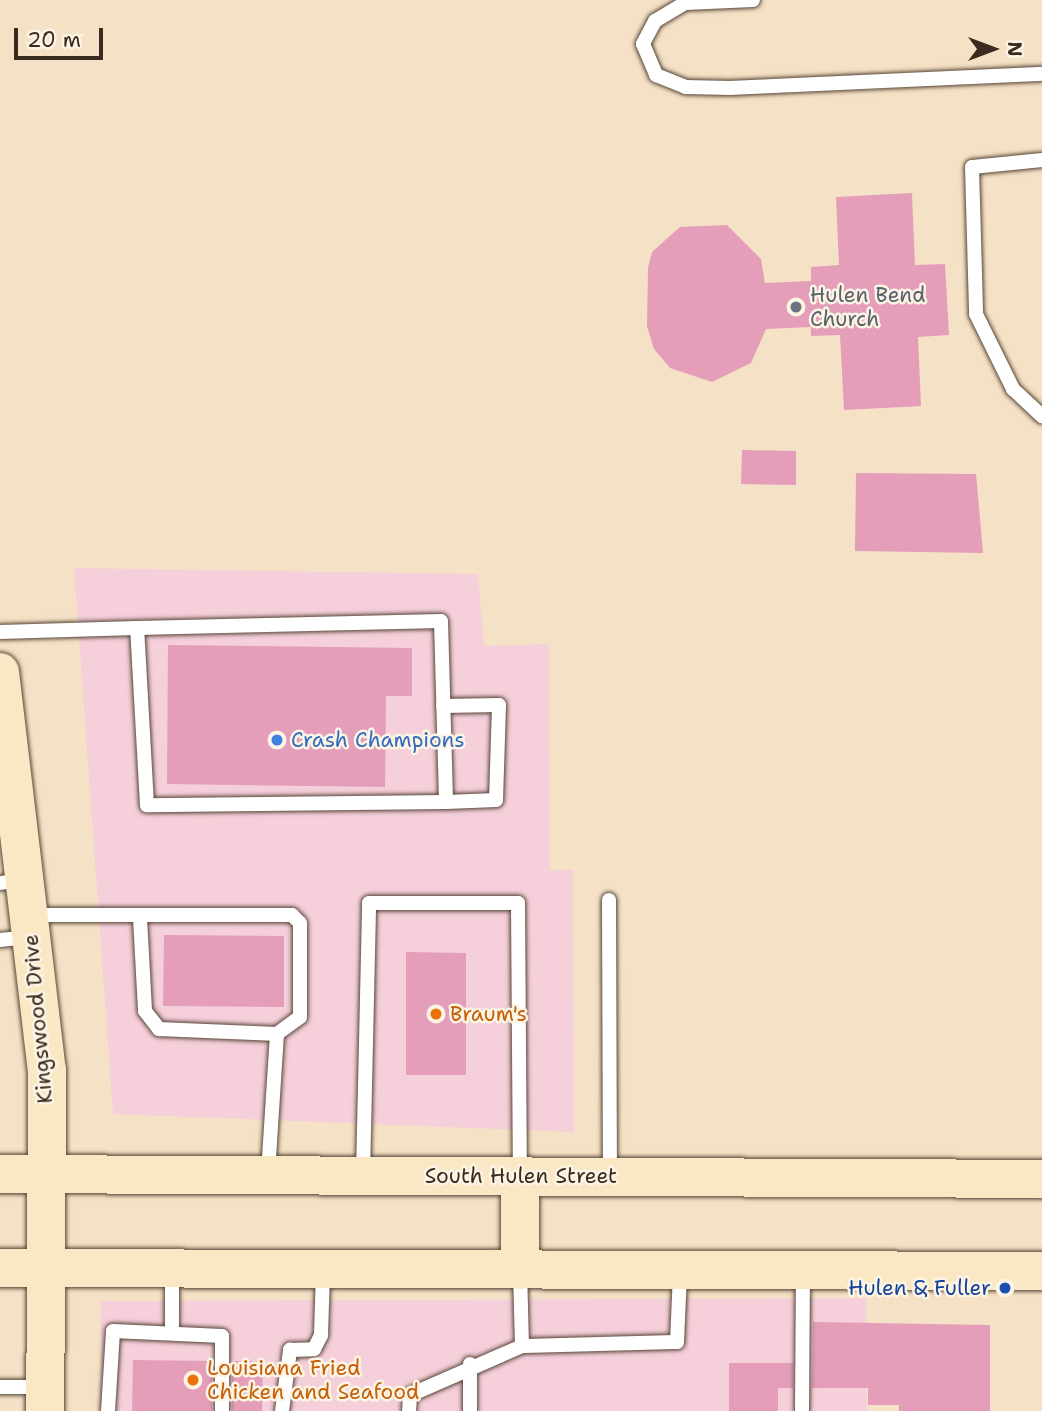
<!DOCTYPE html>
<html>
<head>
<meta charset="utf-8">
<style>
	body { margin:0 }
	#map { position:relative; width:1042px; height:1411px; overflow:hidden; background:#f5e2c6; font-family:"Shantell Sans",sans-serif }
	div>[style] { position:absolute }
	.built>* { inset:0; background:#f5cfda }
	.building>* { inset:0; background:#e49eb9 }
	.roads { filter:drop-shadow(0 0 2px #574637) drop-shadow(0 0 2px #574637) }
	.lane>* { height:14px; margin:-7px; padding:0 7px; transform-origin:7px; border-radius:7px; background:#fff }
	.secondary>* { height:38px; margin:-19px; padding:0 19px; transform-origin:19px; border-radius:19px; background:#fae7c3 }
	.dots>* { width:19px; height:19px; translate:-50% -50%; box-sizing:border-box; border:4px solid #fcf5e5; border-radius:50% }
	span { translate:-50% -50%; white-space:nowrap; text-align:center; line-height:1.15; -webkit-text-stroke:5px #fcf5e5; paint-order:stroke }
	.worship-label { font-size:21px; color:#5b616d }
	.left { translate:0 -50%; text-align:left }
	.shop-label { font-size:21px; color:#366cbe }
	.food-label { font-size:21px; color:#c56008 }
	.street-label { font-size:21px; color:#3b2a1e }
	.transit-label { font-size:21px; color:#164399 }
	.right { translate:-100% -50%; text-align:right }
	.north { position:absolute; left:958px; top:14px; width:70px; height:70px; -webkit-text-stroke:5px #fcf5e5; paint-order:stroke; rotate:90deg; font-size:19px; font-weight:700; line-height:28px; text-align:center; color:#3b2a1e }
	.north::after { content:''; display:block; margin:auto; width:24px; height:32px; background:#3b2a1e; clip-path:polygon(50% 0,100% 100%,50% 72%,0 100%) }
	.scale { position:absolute; left:14px; top:28px; width:89px; height:32px; box-sizing:border-box; border:4px solid #3b2a1e; border-top:0; padding-left:9px; font-size:21px; line-height:24px; white-space:nowrap; color:#3b2a1e; -webkit-text-stroke:5px #fcf5e5; paint-order:stroke }
</style>
</head>
<body>
<div id="map">
	<div class="built">
		<div style="clip-path:polygon(74px 568px,478px 574px,484px 646px,549px 644px,550px 870px,573px 870px,574px 1132px,113px 1114px)"></div>
		<div style="clip-path:polygon(866px 1298px,867px 1411px,100px 1411px,101px 1301px)"></div>
	</div>
	<div class="building">
		<div style="clip-path:polygon(912px 193px,915px 265px,945px 264px,949px 335px,918px 337px,921px 406px,844px 410px,840px 335px,811px 336px,811px 327px,766px 329px,751px 363px,712px 382px,670px 368px,654px 349px,647px 326px,648px 268px,652px 252px,680px 227px,727px 225px,761px 259px,765px 283px,811px 281px,811px 267px,839px 265px,836px 197px)"></div>
		<div style="clip-path:polygon(742px 450px,796px 451px,796px 485px,741px 484px)"></div>
		<div style="clip-path:polygon(856px 473px,976px 474px,983px 553px,855px 551px)"></div>
		<div style="clip-path:polygon(168px 645px,412px 648px,412px 696px,386px 696px,385px 787px,167px 784px)"></div>
		<div style="clip-path:polygon(164px 935px,284px 936px,284px 1007px,163px 1006px)"></div>
		<div style="clip-path:polygon(406px 952px,466px 953px,466px 1075px,406px 1075px)"></div>
		<div style="clip-path:polygon(813px 1322px,990px 1325px,990px 1411px,899px 1411px,899px 1405px,868px 1405px,868px 1388px,812px 1388px)"></div>
		<div style="clip-path:polygon(133px 1360px,212px 1361px,212px 1411px,132px 1411px)"></div>
		<div style="clip-path:polygon(232px 1361px,263px 1361px,262px 1411px,232px 1411px)"></div>
		<div style="clip-path:polygon(729px 1363px,793px 1363px,793px 1388px,778px 1388px,778px 1411px,729px 1411px)"></div>
	</div>
	<div class="roads">
		<div class="lane">
			<div style="left:753px;top:0;width:68px;rotate:177.5deg"></div>
			<div style="left:685px;top:3px;width:35px;rotate:149deg"></div>
			<div style="left:655px;top:21px;width:26px;rotate:118deg"></div>
			<div style="left:643px;top:44px;width:34px;rotate:67deg"></div>
			<div style="left:656px;top:75px;width:31px;rotate:22deg"></div>
			<div style="left:685px;top:87px;width:46px;rotate:1.2deg"></div>
			<div style="left:731px;top:88px;width:311px;rotate:-2.6deg"></div>
			<div style="left:1042px;top:160px;width:70px;rotate:174.3deg"></div>
			<div style="left:972px;top:167px;width:147px;rotate:88.4deg"></div>
			<div style="left:976px;top:314px;width:84px;rotate:63.7deg"></div>
			<div style="left:1013px;top:389px;width:40px;rotate:43deg"></div>
			<div style="left:0;top:632px;width:137px;rotate:-1.7deg"></div>
			<div style="left:137px;top:628px;width:304px;rotate:-1.3deg"></div>
			<div style="left:441px;top:621px;width:181px;rotate:88.4deg"></div>
			<div style="left:446px;top:802px;width:299px;rotate:179.4deg"></div>
			<div style="left:147px;top:805px;width:177px;rotate:-93.2deg"></div>
			<div style="left:443px;top:706px;width:56px;rotate:-1deg"></div>
			<div style="left:499px;top:705px;width:95px;rotate:91.8deg"></div>
			<div style="left:496px;top:800px;width:50px;rotate:177.7deg"></div>
			<div style="left:0;top:883px;width:23px;rotate:-7deg"></div>
			<div style="left:609px;top:900px;width:275px;rotate:89.8deg"></div>
			<div style="left:30px;top:915px;width:262px"></div>
			<div style="left:292px;top:915px;width:11px;rotate:45deg"></div>
			<div style="left:300px;top:923px;width:94px;rotate:90deg"></div>
			<div style="left:300px;top:1017px;width:29px;rotate:144deg"></div>
			<div style="left:277px;top:1034px;width:140px;rotate:93.7deg"></div>
			<div style="left:140px;top:918px;width:93px;rotate:86.9deg"></div>
			<div style="left:145px;top:1011px;width:23px;rotate:52deg"></div>
			<div style="left:159px;top:1029px;width:118px;rotate:2.4deg"></div>
			<div style="left:0;top:940px;width:30px;rotate:-6deg"></div>
			<div style="left:363px;top:1174px;width:271px;rotate:-88.7deg"></div>
			<div style="left:369px;top:903px;width:149px"></div>
			<div style="left:518px;top:903px;width:270px;rotate:89.6deg"></div>
			<div style="left:172px;top:1271px;width:62px;rotate:90deg"></div>
			<div style="left:522px;top:1346px;width:155px;rotate:-1.5deg"></div>
			<div style="left:677px;top:1342px;width:70px;rotate:-87.5deg"></div>
			<div style="left:470px;top:1364px;width:47px;rotate:90deg"></div>
			<div style="left:0;top:1387px;width:43px"></div>
			<div style="left:108px;top:1411px;width:80px;rotate:-86.4deg"></div>
			<div style="left:113px;top:1331px;width:109px;rotate:2.6deg"></div>
			<div style="left:222px;top:1336px;width:75px;rotate:90deg"></div>
			<div style="left:282px;top:1411px;width:62px;rotate:-82.5deg"></div>
			<div style="left:290px;top:1350px;width:24px;rotate:-2deg"></div>
			<div style="left:314px;top:1349px;width:16px;rotate:-63deg"></div>
			<div style="left:321px;top:1335px;width:65px;rotate:-88.2deg"></div>
			<div style="left:409px;top:1411px;width:16px;rotate:-86deg"></div>
			<div style="left:410px;top:1395px;width:122px;rotate:-23.6deg"></div>
			<div style="left:522px;top:1346px;width:74px;rotate:-91.5deg"></div>
			<div style="left:802px;top:1411px;width:139px;rotate:-89.6deg"></div>
		</div>
		<div class="secondary">
			<div style="left:0;top:672px;width:401px;rotate:83.3deg"></div>
			<div style="left:47px;top:1070px;width:341px;rotate:90.3deg"></div>
			<div style="left:0;top:1174px;width:1042px;rotate:0.27deg"></div>
			<div style="left:0;top:1268px;width:1042px;rotate:0.16deg"></div>
			<div style="left:520px;top:1270px;width:94px;rotate:-90deg"></div>
		</div>
	</div>
	<div class="dots">
		<div style="left:796px;top:307px;background:#6b7280"></div>
		<div style="left:277px;top:740px;background:#3f7fe0"></div>
		<div style="left:436px;top:1014px;background:#e8710a"></div>
		<div style="left:1005px;top:1288px;background:#1a4fb4"></div>
		<div style="left:193px;top:1380px;background:#e8710a"></div>
	</div>
	<div class="worship-label">
		<span class="left" style="left:810px;top:307px">Hulen Bend<br>Church</span>
	</div>
	<div class="shop-label">
		<span class="left" style="left:291px;top:740px">Crash Champions</span>
	</div>
	<div class="food-label">
		<span class="left" style="left:450px;top:1014px">Braum's</span>
		<span class="left" style="left:207px;top:1380px">Louisiana Fried<br>Chicken and Seafood</span>
	</div>
	<div class="street-label">
		<span style="left:38px;top:1019px;rotate:-95deg">Kingswood Drive</span>
		<span style="left:521px;top:1176px">South Hulen Street</span>
	</div>
	<div class="transit-label">
		<span class="right" style="left:991px;top:1288px">Hulen &amp; Fuller</span>
	</div>
	<div class="north">N</div>
	<div class="scale">20 m</div>
</div>
</body>
</html>
